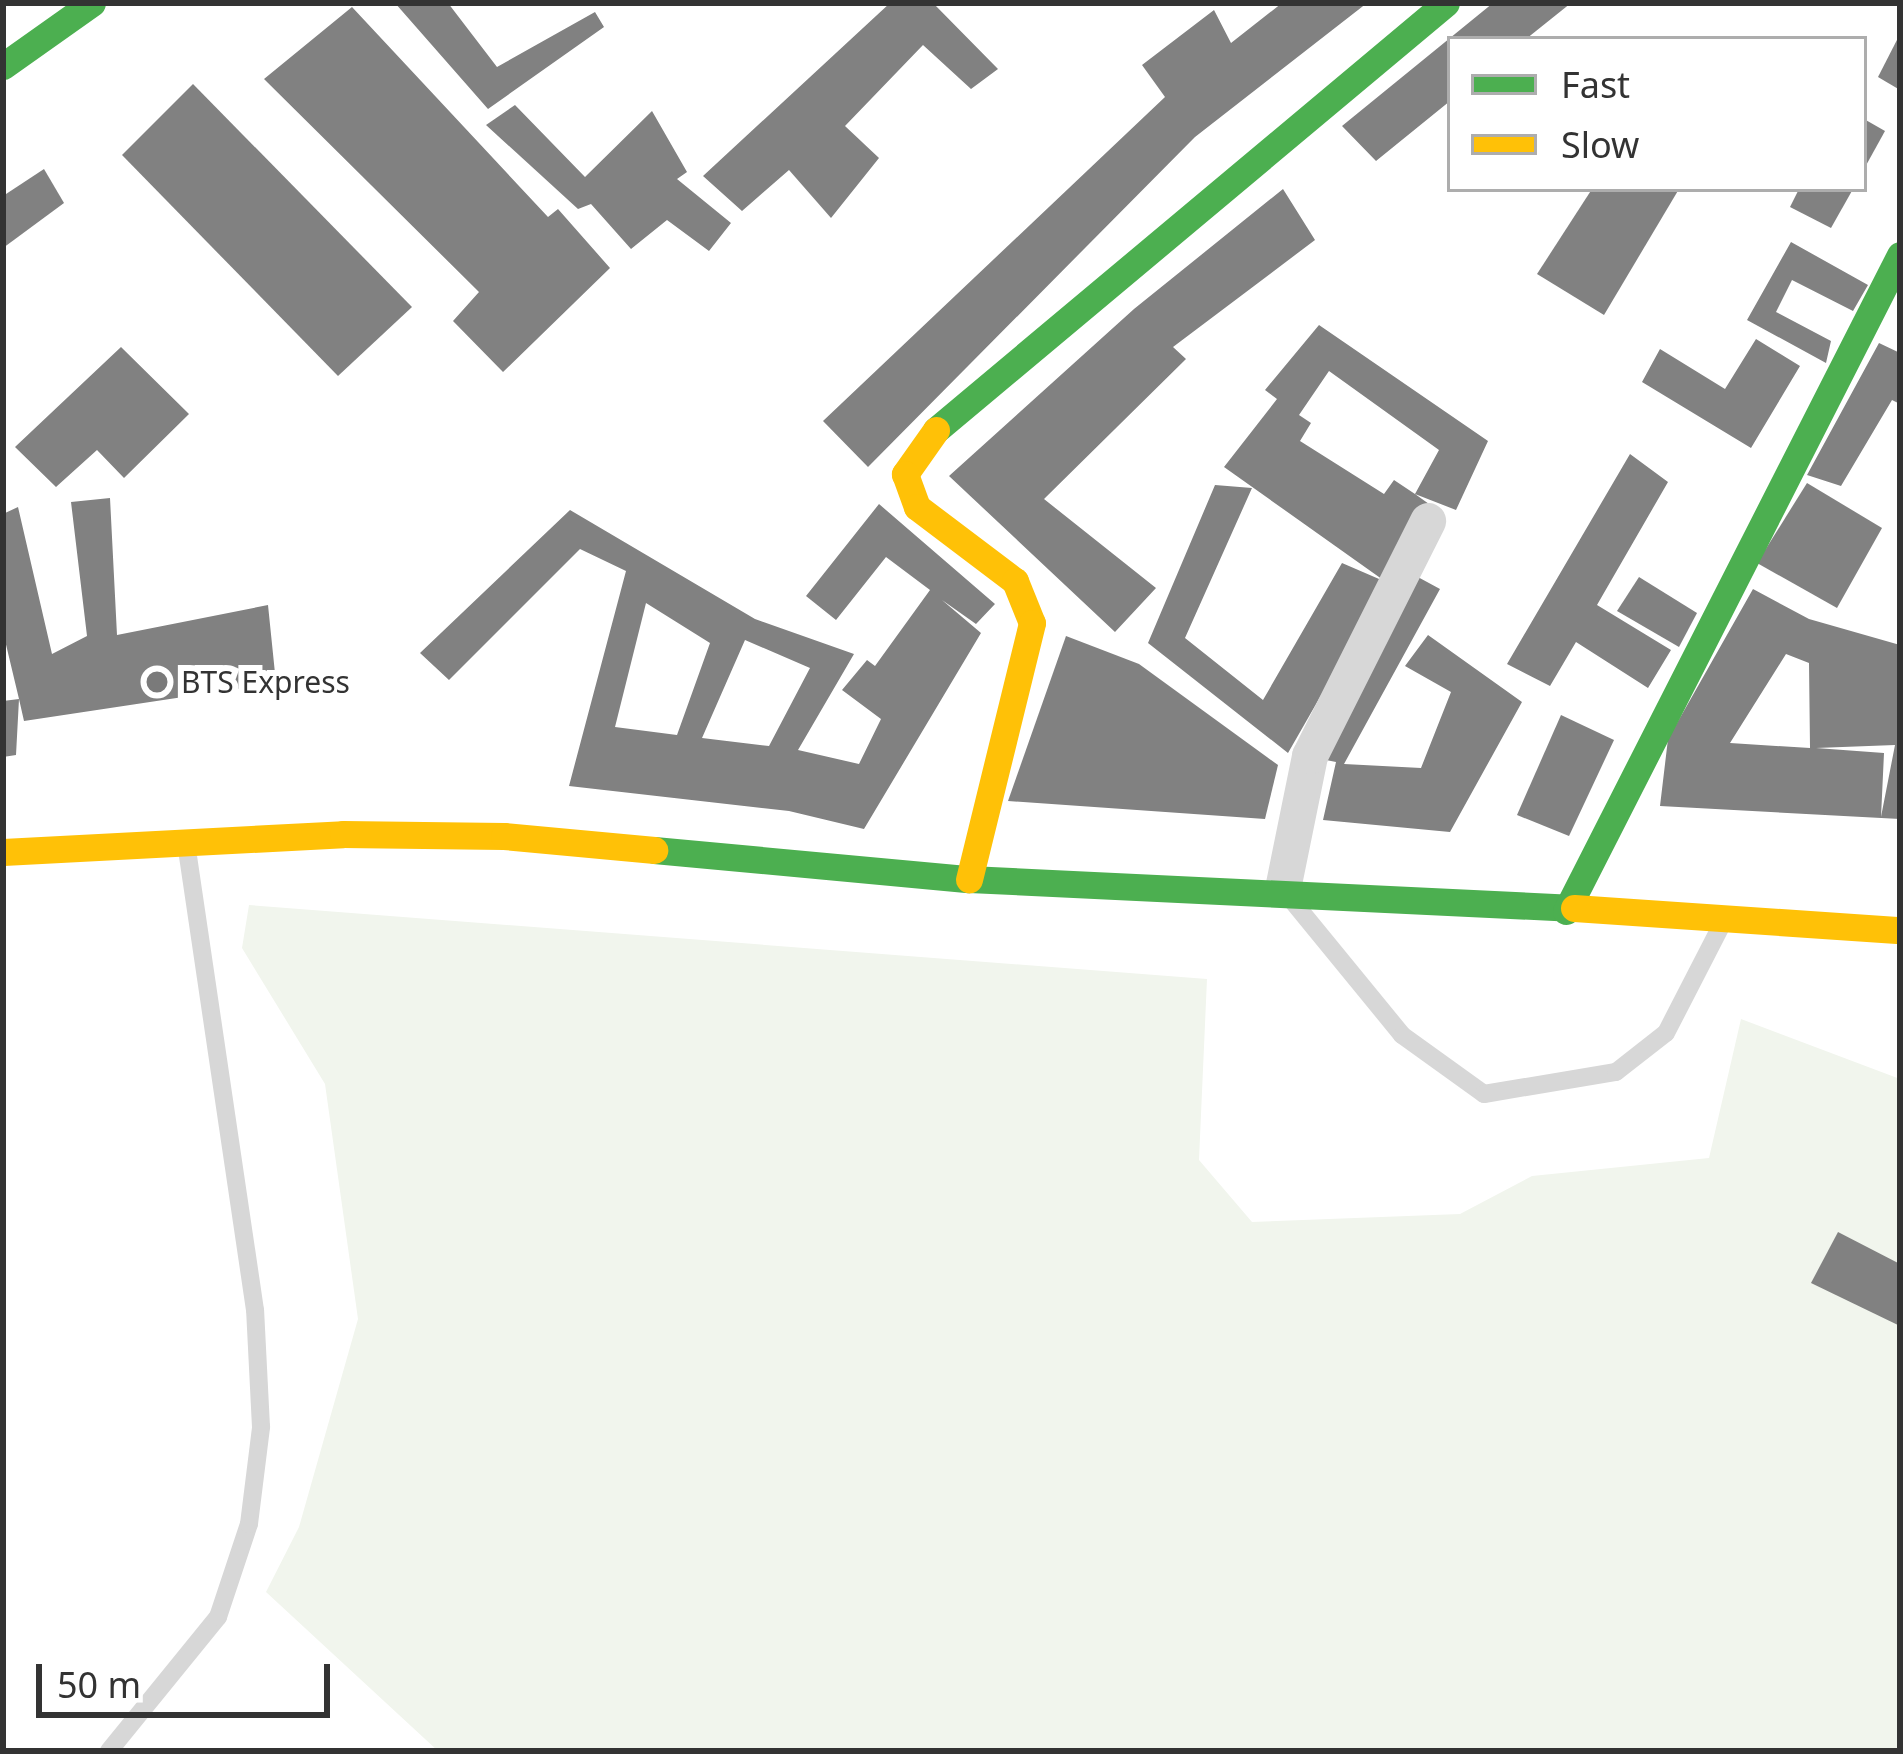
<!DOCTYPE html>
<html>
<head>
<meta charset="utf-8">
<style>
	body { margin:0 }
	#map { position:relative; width:1903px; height:1754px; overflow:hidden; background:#fff; font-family:"Noto Sans",sans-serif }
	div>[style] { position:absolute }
	.green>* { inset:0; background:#f1f5ed }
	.building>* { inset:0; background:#818181 }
	.lane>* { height:18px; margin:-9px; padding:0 9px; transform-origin:9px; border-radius:9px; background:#d7d7d7 }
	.street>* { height:36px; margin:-18px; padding:0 18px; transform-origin:18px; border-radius:18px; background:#d7d7d7 }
	.fast>* { height:27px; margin:-13.5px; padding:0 13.5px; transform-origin:13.5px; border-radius:13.5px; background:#4caf50 }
	.slow>* { height:27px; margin:-13.5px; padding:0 13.5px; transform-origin:13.5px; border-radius:13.5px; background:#ffc107 }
	.dots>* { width:33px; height:33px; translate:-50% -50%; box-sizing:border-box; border:6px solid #fff; border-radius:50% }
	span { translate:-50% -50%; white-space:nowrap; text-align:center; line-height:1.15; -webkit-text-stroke:12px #fff; paint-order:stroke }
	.poi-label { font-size:30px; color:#333 }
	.left { translate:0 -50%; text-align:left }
	.frame { position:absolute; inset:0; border:6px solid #333; pointer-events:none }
	.legend { position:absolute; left:1447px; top:36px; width:420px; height:156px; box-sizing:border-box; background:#fff; border:3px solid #adadad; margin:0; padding:15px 21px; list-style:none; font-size:36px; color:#333 }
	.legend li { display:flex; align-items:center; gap:24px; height:60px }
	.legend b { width:60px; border:3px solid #adadad }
	.scale { position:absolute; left:36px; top:1664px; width:294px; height:54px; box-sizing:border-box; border:6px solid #333; border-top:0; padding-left:15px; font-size:36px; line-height:42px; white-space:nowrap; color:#333; -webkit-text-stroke:9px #fff; paint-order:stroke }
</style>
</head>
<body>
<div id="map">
	<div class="green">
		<div style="clip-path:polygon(249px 905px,1207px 979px,1199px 1160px,1252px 1222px,1460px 1214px,1532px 1176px,1709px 1158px,1741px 1019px,1900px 1079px,1900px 1751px,438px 1751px,266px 1592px,299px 1527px,358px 1319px,325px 1084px,242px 948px)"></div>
	</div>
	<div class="building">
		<div style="clip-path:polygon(395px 3px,448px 3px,497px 67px,595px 12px,604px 27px,488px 109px)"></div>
		<div style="clip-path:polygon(890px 3px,933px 3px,998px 69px,971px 89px,923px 45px,845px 126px,879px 158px,831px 218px,789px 170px,742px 211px,703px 176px)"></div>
		<div style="clip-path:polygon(1282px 3px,1367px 3px,1195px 137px,868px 467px,823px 421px,1165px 97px,1142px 65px,1214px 10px,1231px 43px)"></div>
		<div style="clip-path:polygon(1493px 3px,1571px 3px,1526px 39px,1450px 39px,1450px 101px,1376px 161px,1342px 126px)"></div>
		<div style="clip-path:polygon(352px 7px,548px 217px,558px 209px,610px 268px,503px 372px,453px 321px,479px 292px,264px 79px)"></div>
		<div style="clip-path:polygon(1900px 34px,1900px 90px,1878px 77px)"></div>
		<div style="clip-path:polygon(193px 84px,412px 307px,338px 376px,122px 155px)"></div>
		<div style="clip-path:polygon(515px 105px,585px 177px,652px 111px,687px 172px,677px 179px,731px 223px,709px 251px,667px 220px,631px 249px,591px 204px,578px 209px,486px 125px)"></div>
		<div style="clip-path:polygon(1864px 119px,1885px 131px,1864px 169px)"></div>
		<div style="clip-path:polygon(44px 169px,64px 203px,3px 248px,3px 196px)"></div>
		<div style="clip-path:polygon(1283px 189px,1315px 240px,1173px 347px,1186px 359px,1044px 499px,1156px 588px,1115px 632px,949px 476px,1134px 309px)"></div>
		<div style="clip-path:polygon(1592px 189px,1679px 189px,1604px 315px,1537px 274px)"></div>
		<div style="clip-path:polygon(1799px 189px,1853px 189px,1831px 228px,1790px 207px)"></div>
		<div style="clip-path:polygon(1791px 242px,1868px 285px,1853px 311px,1792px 280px,1776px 312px,1831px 341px,1826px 363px,1747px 320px)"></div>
		<div style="clip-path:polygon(evenodd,1319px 325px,1488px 441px,1456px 510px,1415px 494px,1429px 504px,1386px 582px,1288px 753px,1148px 643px,1215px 485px,1252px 488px,1185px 638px,1263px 700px,1342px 563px,1386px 582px,1224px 467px,1277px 399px,1265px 390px,1319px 325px,1329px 371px,1439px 450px,1415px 494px,1394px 480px,1384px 494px,1300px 441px,1311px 423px,1299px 415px,1329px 371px)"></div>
		<div style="clip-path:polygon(1756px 339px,1800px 366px,1751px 448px,1642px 382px,1660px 349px,1725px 389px)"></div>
		<div style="clip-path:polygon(1879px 343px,1900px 353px,1900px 404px,1892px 400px,1841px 486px,1807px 475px)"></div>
		<div style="clip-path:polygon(121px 347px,189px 414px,124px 478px,97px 450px,56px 487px,15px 447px)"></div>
		<div style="clip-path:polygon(1630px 454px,1668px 482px,1597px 605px,1671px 650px,1648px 688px,1576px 642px,1550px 686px,1507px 664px)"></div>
		<div style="clip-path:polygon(1807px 483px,1882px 528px,1837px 608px,1757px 563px)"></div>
		<div style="clip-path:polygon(110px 498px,117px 635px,268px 605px,276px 683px,24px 721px,19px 699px,16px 755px,3px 757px,3px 701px,19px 699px,3px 632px,3px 514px,18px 507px,52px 654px,87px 636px,71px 502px)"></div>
		<div style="clip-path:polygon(evenodd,879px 504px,995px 604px,976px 624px,942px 600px,981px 633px,864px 829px,789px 811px,569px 786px,626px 571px,580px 549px,449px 680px,420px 653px,570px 510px,755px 619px,854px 654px,798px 750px,859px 764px,881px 719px,842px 690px,867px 660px,875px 666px,930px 590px,886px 557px,836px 620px,806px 596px,879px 504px,646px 603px,710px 643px,677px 735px,615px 727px,646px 603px,879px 504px,745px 640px,810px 668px,769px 746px,702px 738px,745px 640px)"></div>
		<div style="clip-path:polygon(1416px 576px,1440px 589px,1344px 764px,1421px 768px,1451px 692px,1405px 666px,1428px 635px,1522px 702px,1450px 832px,1323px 820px,1336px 762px,1321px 759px)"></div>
		<div style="clip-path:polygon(1639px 577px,1697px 613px,1679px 647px,1617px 611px)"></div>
		<div style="clip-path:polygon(evenodd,1753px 589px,1809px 619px,1900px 645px,1900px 819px,1660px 806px,1668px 739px,1753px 589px,1786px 654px,1809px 663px,1810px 748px,1730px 743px,1786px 654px,1753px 589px,1895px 745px,1881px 817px,1884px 753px,1816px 748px,1895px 745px)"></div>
		<div style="clip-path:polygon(1066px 636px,1139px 664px,1278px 765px,1265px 819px,1008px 801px)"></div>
		<div style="clip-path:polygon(1561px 715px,1614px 740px,1569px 836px,1517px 815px)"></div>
		<div style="clip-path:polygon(1838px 1232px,1900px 1264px,1900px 1326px,1811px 1283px)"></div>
	</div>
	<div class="lane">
		<div style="left:1290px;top:898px;width:177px;rotate:50.7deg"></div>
		<div style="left:1402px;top:1035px;width:101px;rotate:35.7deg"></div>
		<div style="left:1484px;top:1094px;width:134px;rotate:-9.5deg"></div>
		<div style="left:1616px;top:1072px;width:63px;rotate:-38deg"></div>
		<div style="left:1666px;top:1033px;width:120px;rotate:-62.8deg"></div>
		<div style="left:109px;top:1751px;width:173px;rotate:-50.9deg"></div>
		<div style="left:218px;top:1617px;width:98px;rotate:-71.6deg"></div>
		<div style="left:249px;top:1524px;width:98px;rotate:-82.9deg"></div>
		<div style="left:261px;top:1427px;width:117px;rotate:-92.9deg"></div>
		<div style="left:255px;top:1310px;width:467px;rotate:-98.4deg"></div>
	</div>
	<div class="street">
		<div style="left:1283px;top:889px;width:136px;rotate:-78.5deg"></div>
		<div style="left:1310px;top:756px;width:263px;rotate:-63.3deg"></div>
	</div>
	<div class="fast">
		<div style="left:3px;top:66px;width:109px;rotate:-35.3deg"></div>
		<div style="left:936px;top:430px;width:665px;rotate:-39.94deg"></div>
		<div style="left:654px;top:850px;width:316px;rotate:5.3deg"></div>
		<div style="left:969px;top:879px;width:606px;rotate:2.74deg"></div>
		<div style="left:1566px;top:911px;width:736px;rotate:-63.02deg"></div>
	</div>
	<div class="slow">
		<div style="left:936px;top:430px;width:54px;rotate:125.2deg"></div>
		<div style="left:905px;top:474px;width:35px;rotate:70deg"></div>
		<div style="left:917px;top:507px;width:123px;rotate:37.1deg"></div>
		<div style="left:1015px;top:581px;width:45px;rotate:68deg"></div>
		<div style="left:1032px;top:623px;width:264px;rotate:103.8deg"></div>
		<div style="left:3px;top:852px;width:340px;rotate:-3deg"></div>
		<div style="left:343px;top:834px;width:161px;rotate:0.7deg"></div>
		<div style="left:504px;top:836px;width:151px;rotate:5.3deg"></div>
		<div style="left:1574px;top:908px;width:327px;rotate:3.9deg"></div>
	</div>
	<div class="dots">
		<div style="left:157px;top:682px;background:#7a7a7a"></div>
	</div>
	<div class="poi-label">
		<span class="left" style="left:181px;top:682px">BTS Express</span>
	</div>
	<div class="frame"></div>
	<ul class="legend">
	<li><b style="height:15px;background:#4caf50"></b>Fast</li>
	<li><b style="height:15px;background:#ffc107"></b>Slow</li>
	</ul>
	<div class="scale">50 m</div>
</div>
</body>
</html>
